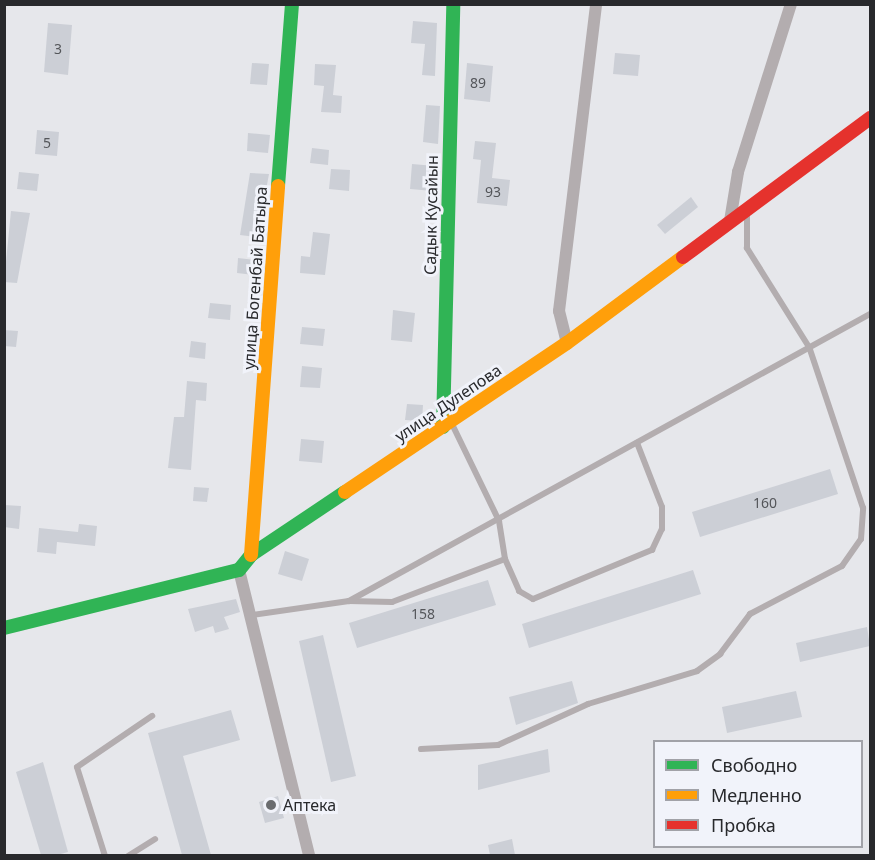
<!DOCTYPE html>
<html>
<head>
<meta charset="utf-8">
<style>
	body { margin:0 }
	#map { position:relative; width:875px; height:860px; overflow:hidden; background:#e6e7eb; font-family:"Noto Sans",sans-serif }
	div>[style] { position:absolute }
	.building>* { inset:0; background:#cccfd6 }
	.lane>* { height:6px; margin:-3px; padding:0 3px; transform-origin:3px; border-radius:3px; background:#b3adaf }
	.street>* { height:12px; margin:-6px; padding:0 6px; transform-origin:6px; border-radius:6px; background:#b3adaf }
	.fast>* { height:14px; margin:-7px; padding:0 7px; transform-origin:7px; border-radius:7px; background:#30b455 }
	.slow>* { height:14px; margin:-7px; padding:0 7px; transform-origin:7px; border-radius:7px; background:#ff9f0a }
	.jam>* { height:14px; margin:-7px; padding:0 7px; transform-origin:7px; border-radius:7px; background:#e5322d }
	.dots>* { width:16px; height:16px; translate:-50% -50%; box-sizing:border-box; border:3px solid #f1f3fa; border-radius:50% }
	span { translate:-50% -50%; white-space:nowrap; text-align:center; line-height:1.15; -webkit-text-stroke:6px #f1f3fa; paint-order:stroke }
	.number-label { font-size:14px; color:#54565a }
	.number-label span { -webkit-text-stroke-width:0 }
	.street-label { font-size:16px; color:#28292c }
	.poi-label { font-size:16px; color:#28292c }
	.left { translate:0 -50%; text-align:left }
	.frame { position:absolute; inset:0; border:6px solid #28292c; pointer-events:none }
	.legend { position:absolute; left:653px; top:740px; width:210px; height:108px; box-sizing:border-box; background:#f1f3fa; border:2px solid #a1a2a8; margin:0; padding:8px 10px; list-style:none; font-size:18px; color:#28292c }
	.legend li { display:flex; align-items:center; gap:12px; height:30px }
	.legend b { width:30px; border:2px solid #a1a2a8 }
</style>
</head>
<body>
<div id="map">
	<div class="building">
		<div style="clip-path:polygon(413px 21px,437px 23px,435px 76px,422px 75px,425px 44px,411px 43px)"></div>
		<div style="clip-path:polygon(48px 23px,72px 25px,68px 75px,44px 72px)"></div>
		<div style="clip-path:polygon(615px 53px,640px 55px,638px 76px,613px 74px)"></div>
		<div style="clip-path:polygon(252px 63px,269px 64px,267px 85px,250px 84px)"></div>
		<div style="clip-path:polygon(467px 63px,493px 66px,490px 102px,464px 99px)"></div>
		<div style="clip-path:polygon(315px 64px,336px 65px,333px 95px,342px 96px,341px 113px,321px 112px,324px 86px,314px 85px)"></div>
		<div style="clip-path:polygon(426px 105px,440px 106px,438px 144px,423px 142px)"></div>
		<div style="clip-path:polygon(37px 130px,59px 132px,57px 156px,35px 154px)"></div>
		<div style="clip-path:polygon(248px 133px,270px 135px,268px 153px,247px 151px)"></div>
		<div style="clip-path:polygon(475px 141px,496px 143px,492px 178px,510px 180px,507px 206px,477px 203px,481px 160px,473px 159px)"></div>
		<div style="clip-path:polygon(312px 148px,329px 150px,328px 165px,310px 163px)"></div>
		<div style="clip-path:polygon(412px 164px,435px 166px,433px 191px,410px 189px)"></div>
		<div style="clip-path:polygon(331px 169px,350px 170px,349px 191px,329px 189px)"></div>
		<div style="clip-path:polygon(19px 172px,39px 174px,37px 191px,17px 189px)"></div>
		<div style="clip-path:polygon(250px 173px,269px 174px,257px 237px,240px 235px)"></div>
		<div style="clip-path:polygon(691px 197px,698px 207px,665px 234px,657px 225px)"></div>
		<div style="clip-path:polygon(11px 211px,30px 213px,17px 283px,4px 282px)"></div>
		<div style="clip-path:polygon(313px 232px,330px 234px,325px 275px,300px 273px,301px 256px,310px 257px)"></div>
		<div style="clip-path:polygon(238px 258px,255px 260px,254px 275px,237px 273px)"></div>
		<div style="clip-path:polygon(210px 303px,231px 305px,230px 320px,208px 318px)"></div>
		<div style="clip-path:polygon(393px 310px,415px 313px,412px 342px,391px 340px)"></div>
		<div style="clip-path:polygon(302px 327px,325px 329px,323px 346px,300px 344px)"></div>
		<div style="clip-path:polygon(4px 330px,18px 331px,16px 347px,4px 346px)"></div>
		<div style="clip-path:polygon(191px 341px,206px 343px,205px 359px,189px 357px)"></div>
		<div style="clip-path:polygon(302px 366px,322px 368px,320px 388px,300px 387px)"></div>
		<div style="clip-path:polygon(187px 381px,207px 383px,206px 401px,196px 400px,191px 470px,168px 468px,174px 417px,184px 417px)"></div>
		<div style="clip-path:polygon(407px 404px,423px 405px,422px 421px,405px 420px)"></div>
		<div style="clip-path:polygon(301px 439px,324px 441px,322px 463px,299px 461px)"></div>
		<div style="clip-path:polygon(830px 469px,838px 494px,700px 537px,692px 512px)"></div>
		<div style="clip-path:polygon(194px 487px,209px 488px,207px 502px,193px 501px)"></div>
		<div style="clip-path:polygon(4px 505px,21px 506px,19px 529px,4px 527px)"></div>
		<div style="clip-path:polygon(79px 524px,97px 526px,95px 546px,57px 542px,56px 554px,37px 552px,39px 528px,78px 532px)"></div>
		<div style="clip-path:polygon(285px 551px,309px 559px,302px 581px,278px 574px)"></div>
		<div style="clip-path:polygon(693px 570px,701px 594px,529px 648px,522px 624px)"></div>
		<div style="clip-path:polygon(488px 580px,496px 605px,357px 648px,349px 623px)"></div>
		<div style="clip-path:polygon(236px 599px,240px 612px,224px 617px,229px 629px,215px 633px,213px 626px,195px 632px,188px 609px)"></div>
		<div style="clip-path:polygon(867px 627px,870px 646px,800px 662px,796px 643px)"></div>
		<div style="clip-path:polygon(323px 635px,356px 776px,331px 782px,299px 641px)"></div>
		<div style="clip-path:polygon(572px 681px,578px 703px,516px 725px,509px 697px)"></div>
		<div style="clip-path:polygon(796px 691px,802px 717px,727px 733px,722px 707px)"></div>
		<div style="clip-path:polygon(231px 710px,240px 740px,183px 756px,211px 855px,182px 855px,148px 733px)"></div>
		<div style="clip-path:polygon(548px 749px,550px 772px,478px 790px,478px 765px)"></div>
		<div style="clip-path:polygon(43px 762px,68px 852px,57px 855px,41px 855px,16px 772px)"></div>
		<div style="clip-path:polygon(278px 796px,284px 818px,265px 823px,259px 802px)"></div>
		<div style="clip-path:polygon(512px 839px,515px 855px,490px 855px,488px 845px)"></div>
	</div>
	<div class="lane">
		<div style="left:451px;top:422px;width:110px;rotate:64.1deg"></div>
		<div style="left:499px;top:521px;width:38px;rotate:81deg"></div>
		<div style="left:505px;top:559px;width:35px;rotate:66deg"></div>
		<div style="left:519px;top:591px;width:16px;rotate:30deg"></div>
		<div style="left:533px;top:599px;width:129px;rotate:-22.4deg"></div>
		<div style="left:652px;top:550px;width:23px;rotate:-65deg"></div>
		<div style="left:662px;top:529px;width:22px;rotate:-90deg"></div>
		<div style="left:662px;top:507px;width:69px;rotate:-111.3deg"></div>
		<div style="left:349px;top:601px;width:43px;rotate:1.3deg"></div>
		<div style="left:392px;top:602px;width:121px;rotate:-20.8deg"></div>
		<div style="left:252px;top:615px;width:98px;rotate:-8.2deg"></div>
		<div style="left:349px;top:601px;width:595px;rotate:-28.85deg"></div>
		<div style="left:421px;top:749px;width:77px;rotate:-3deg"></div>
		<div style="left:498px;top:745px;width:99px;rotate:-24.5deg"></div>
		<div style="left:588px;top:704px;width:114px;rotate:-16.8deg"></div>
		<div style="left:697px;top:671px;width:29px;rotate:-36deg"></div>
		<div style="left:720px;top:654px;width:50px;rotate:-53.1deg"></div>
		<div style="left:750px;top:614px;width:104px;rotate:-27.6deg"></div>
		<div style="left:842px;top:566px;width:33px;rotate:-55deg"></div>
		<div style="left:861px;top:539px;width:31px;rotate:-86deg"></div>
		<div style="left:863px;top:508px;width:170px;rotate:-108.5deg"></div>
		<div style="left:809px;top:347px;width:117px;rotate:-122.1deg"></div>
		<div style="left:747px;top:248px;width:35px;rotate:-90deg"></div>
		<div style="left:105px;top:856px;width:93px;rotate:-107.5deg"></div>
		<div style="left:77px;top:767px;width:91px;rotate:-34.2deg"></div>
		<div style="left:128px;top:856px;width:32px;rotate:-32deg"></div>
	</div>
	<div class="street">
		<div style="left:730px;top:221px;width:50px;rotate:-80.7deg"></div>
		<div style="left:738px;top:172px;width:176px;rotate:-72.5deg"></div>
		<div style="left:567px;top:343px;width:33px;rotate:-104deg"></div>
		<div style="left:559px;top:311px;width:309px;rotate:-83.1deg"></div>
		<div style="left:239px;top:570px;width:294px;rotate:76.2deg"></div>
	</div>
	<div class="fast">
		<div style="left:278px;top:186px;width:183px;rotate:-85.6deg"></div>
		<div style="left:443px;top:427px;width:423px;rotate:-88.6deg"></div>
		<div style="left:4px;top:628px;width:242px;rotate:-13.9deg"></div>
		<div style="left:239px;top:570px;width:19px;rotate:-51deg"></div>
		<div style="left:251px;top:555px;width:113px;rotate:-33.8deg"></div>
	</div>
	<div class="slow">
		<div style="left:345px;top:492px;width:267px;rotate:-33.9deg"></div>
		<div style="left:567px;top:343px;width:144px;rotate:-36.6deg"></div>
		<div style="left:251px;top:555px;width:370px;rotate:-85.8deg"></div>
	</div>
	<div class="jam">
		<div style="left:683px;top:257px;width:233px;rotate:-36.6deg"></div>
	</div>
	<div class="dots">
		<div style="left:271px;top:805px;background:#6a6c6f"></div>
	</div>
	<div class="number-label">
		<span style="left:58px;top:49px">3</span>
		<span style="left:478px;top:83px">89</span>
		<span style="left:47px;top:143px">5</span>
		<span style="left:493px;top:192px">93</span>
		<span style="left:765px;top:503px">160</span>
		<span style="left:423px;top:614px">158</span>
	</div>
	<div class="street-label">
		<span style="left:431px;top:215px;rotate:-89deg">Садык Кусайын</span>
		<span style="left:255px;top:278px;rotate:-86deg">улица Богенбай Батыра</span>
		<span style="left:448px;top:403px;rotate:-34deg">улица Дулепова</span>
	</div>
	<div class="poi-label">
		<span class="left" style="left:283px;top:805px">Аптека</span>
	</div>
	<div class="frame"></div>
	<ul class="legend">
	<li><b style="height:8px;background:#30b455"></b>Свободно</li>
	<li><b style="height:8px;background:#ff9f0a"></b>Медленно</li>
	<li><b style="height:8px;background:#e5322d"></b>Пробка</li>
	</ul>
</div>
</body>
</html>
